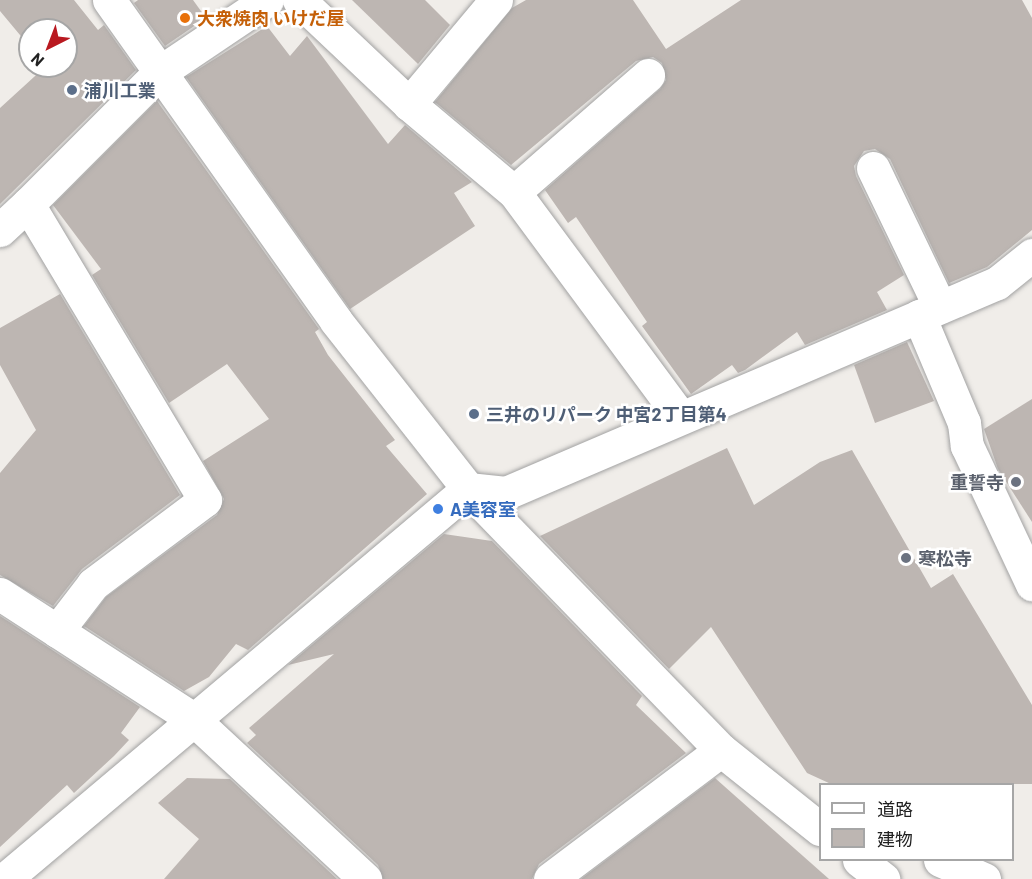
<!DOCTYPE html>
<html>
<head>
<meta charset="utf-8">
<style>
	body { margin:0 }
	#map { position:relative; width:1032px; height:879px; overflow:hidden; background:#f0ede9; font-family:Barlow,"Noto Sans JP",sans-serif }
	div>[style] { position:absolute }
	.building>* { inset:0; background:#bdb6b2 }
	.roads { filter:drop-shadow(0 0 2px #a2a2a2) drop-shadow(0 0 2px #a2a2a2) }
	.minor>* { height:33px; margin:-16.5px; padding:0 16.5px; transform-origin:16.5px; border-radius:16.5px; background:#fff }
	.dots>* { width:16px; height:16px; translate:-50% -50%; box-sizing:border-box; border:3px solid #fff; border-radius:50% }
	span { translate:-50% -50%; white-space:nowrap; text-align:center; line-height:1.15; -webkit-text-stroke:5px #fff; paint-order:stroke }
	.food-label { font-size:18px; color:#c56008; font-weight:700 }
	.left { translate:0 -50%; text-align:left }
	.service-label { font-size:18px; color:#4e5e75; font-weight:700 }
	.worship-label { font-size:18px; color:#5b616d; font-weight:700 }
	.right { translate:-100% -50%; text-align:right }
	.shop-label { font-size:18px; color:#366cbe; font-weight:700 }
	.legend { position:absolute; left:819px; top:783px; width:195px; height:78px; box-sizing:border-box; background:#fff; border:2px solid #a6a6a6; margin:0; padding:8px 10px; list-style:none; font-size:18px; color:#212121 }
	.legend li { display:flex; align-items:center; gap:12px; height:30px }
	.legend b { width:30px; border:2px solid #a6a6a6 }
	.north { position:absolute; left:18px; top:18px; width:60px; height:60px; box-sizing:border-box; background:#fff; border:2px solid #a6a6a6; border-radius:50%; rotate:222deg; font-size:16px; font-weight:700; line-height:24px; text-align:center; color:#212121 }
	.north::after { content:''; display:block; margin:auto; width:21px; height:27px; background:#b91920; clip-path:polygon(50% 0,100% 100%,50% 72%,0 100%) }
</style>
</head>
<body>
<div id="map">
	<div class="building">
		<div style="clip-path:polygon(0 0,74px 0,98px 30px,104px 25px,136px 70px,0 204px,0 108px,46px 66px,66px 66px,66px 30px,30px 30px,30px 47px,0 11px)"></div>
		<div style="clip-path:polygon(138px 0,193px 0,206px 18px,165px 46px,134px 3px)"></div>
		<div style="clip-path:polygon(352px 0,425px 0,450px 25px,418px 64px)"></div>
		<div style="clip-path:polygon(526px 0,633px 0,666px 49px,741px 0,1022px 0,1032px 18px,1032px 230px,987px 267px,949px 283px,890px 159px,875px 149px,864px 151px,854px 166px,856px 176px,904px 275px,877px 292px,887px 310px,805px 345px,797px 332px,745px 370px,738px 373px,732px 365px,691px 394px,642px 326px,647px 322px,576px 217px,568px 223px,545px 190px,660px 89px,666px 80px,662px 63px,653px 57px,636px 61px,511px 165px,435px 102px,512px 8px)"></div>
		<div style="clip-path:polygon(267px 26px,290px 56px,307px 36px,388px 144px,405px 125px,472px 182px,454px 193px,475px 226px,350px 309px,186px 77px)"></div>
		<div style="clip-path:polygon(157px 101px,319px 329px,315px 332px,328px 355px,395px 440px,386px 446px,427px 494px,248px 650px,236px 644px,209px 677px,184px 691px,84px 626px,106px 597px,217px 515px,224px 499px,203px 461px,269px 419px,227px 364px,169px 403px,92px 275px,101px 269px,53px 205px)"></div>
		<div style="clip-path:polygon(60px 294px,180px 495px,82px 569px,53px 606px,0 575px,0 473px,36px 430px,0 365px,0 328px)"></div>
		<div style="clip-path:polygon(907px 342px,934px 401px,875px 423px,854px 365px)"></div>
		<div style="clip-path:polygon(1032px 399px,1032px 522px,998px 469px,984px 429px)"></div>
		<div style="clip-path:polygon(727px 448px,754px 505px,820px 462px,852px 450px,931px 588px,953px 574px,1032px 705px,1032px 784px,831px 784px,807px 773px,711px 627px,669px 669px,540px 536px)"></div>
		<div style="clip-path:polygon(444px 534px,492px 541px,642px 696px,636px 705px,686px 753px,539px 864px,532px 879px,383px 879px,378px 865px,247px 743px,256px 735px,249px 728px,334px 654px,288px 665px)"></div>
		<div style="clip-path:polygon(0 616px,140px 707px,121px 733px,129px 740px,114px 756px,74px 793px,67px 785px,0 847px)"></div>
		<div style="clip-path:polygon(187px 778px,230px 779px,337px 879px,164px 879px,199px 839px,158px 803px)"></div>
		<div style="clip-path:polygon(715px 778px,829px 879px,581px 879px)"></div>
	</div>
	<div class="roads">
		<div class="minor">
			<div style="left:109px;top:0;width:393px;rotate:54.7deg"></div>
			<div style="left:336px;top:321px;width:214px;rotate:51.8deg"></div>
			<div style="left:468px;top:489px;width:363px;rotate:45.9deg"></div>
			<div style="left:721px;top:750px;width:127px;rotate:38.6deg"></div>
			<div style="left:299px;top:0;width:151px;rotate:43.4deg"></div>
			<div style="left:496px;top:0;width:136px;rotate:129.9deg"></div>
			<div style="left:409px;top:104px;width:137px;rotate:40deg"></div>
			<div style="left:514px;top:192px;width:279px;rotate:53.5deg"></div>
			<div style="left:873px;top:168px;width:154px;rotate:64.3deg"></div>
			<div style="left:514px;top:192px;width:178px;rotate:-41.1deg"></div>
			<div style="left:0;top:230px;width:38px;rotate:-43deg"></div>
			<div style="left:919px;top:316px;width:116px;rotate:67.2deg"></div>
			<div style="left:964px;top:423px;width:23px;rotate:83deg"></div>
			<div style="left:967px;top:446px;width:153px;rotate:64.8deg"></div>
			<div style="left:0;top:594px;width:230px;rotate:32.9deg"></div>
			<div style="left:193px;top:719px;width:235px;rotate:42.9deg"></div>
			<div style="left:57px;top:631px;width:59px;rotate:-52.5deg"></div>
			<div style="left:93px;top:584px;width:140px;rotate:-36.9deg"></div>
			<div style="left:205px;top:500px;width:345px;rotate:-120.9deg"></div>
			<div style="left:28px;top:204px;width:187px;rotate:-45deg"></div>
			<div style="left:160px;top:72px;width:129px;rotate:-33.9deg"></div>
			<div style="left:859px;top:860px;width:31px;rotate:38deg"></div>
			<div style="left:940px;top:860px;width:48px;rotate:23.4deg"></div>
			<div style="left:5px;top:879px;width:605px;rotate:-40.11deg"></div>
			<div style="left:468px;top:489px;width:38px;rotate:6deg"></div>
			<div style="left:506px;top:493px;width:534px;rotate:-23.16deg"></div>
			<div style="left:997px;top:283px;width:45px;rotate:-38.7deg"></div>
			<div style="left:550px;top:879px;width:214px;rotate:-37deg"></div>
		</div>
	</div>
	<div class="dots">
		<div style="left:185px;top:18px;background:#e8710a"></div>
		<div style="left:72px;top:90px;background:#5c6f8a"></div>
		<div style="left:474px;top:414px;background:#5c6f8a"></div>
		<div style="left:1016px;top:482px;background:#6b7280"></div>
		<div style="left:438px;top:509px;background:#3f7fe0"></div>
		<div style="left:906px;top:558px;background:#6b7280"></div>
	</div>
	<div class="food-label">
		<span class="left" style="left:197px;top:18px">大衆焼肉 いけだ屋</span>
	</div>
	<div class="service-label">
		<span class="left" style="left:84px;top:90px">浦川工業</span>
		<span class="left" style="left:486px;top:414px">三井のリパーク 中宮2丁目第4</span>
	</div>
	<div class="worship-label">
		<span class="right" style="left:1004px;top:482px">重誓寺</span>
		<span class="left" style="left:918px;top:558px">寒松寺</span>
	</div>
	<div class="shop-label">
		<span class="left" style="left:450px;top:509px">A美容室</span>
	</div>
	<ul class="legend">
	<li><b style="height:8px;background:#fff"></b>道路</li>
	<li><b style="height:16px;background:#bdb6b2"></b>建物</li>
	</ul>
	<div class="north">N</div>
</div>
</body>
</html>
